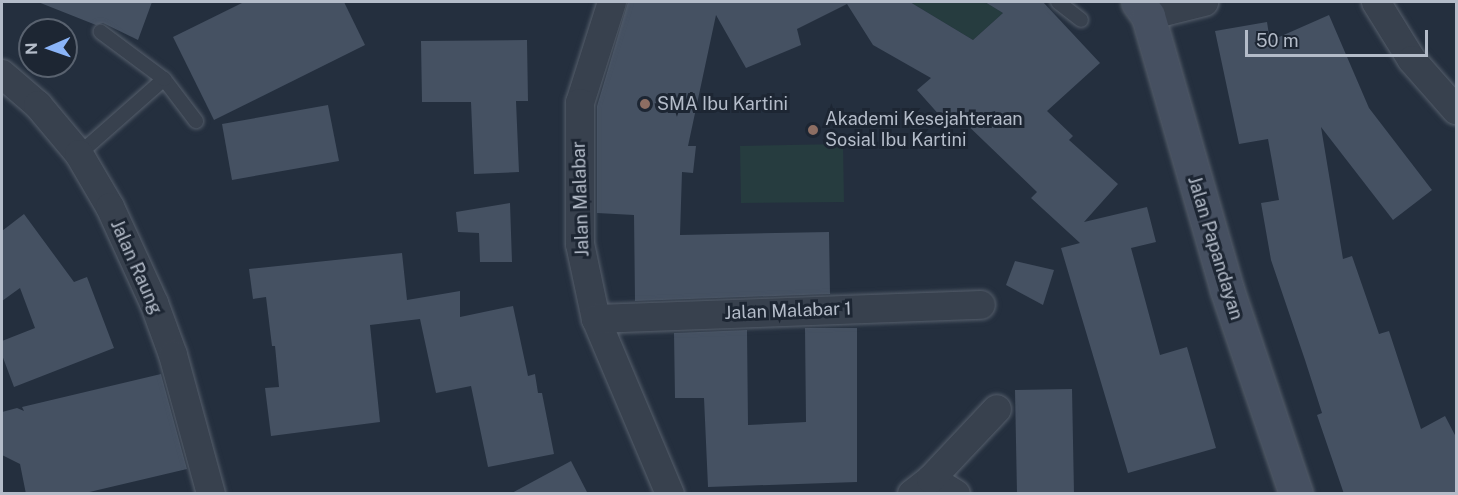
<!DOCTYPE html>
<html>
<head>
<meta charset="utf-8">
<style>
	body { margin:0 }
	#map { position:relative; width:1458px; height:495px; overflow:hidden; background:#242f3e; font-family:"Public Sans",sans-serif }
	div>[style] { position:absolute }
	.green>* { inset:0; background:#263c3f }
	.building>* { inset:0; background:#455162 }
	.roads { filter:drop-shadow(0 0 2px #565f6c) drop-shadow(0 0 2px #565f6c) }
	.lane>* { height:14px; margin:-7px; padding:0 7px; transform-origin:7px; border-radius:7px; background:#38414e }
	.street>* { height:28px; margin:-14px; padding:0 14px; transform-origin:14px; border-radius:14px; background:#38414e }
	.secondary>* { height:33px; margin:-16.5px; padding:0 16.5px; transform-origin:16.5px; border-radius:16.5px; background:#465061 }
	.dots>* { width:16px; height:16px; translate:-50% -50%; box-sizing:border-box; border:3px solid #1d2633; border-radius:50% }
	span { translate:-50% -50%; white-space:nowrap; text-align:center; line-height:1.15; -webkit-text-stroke:6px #1d2633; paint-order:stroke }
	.poi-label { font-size:18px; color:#b4bcc9 }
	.left { translate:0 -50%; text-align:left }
	.street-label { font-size:18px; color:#b4bcc9 }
	.frame { position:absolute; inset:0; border:3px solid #b4bcc9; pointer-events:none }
	.north { position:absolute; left:18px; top:18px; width:60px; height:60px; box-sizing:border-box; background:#1d2633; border:2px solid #59626f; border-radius:50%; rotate:268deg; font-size:16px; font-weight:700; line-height:24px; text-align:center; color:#b4bcc9 }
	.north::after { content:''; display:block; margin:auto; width:21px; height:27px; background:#8ab4f8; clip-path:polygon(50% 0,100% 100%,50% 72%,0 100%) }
	.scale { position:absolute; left:1245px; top:30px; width:183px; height:27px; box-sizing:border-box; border:3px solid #b4bcc9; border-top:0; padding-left:8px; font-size:18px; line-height:21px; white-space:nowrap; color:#b4bcc9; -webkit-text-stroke:4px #1d2633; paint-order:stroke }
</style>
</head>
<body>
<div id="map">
	<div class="green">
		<div style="clip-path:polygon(910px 2px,985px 2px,1003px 13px,973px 40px)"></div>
		<div style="clip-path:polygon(843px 144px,844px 202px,741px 203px,740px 146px)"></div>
	</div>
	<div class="building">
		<div style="clip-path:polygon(38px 2px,152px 2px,138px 40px,103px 23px,96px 25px)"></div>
		<div style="clip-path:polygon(244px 2px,344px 2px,365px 45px,214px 120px,173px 37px)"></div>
		<div style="clip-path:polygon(628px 2px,910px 2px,973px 40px,1003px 13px,985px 2px,1043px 2px,1100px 63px,1047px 111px,1073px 136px,1069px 140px,1118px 184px,1084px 222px,1147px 207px,1156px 242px,1131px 248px,1160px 355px,1187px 347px,1216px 448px,1128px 473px,1061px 248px,1080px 243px,1031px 198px,1037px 192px,960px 118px,950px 127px,917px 90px,931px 78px,873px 45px,847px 4px,797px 29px,801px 45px,746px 68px,716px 15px,688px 146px,696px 146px,693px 173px,682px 172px,680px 235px,829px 232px,830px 294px,635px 301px,634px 215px,597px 213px,597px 106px)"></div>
		<div style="clip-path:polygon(1329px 15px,1369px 108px,1432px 190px,1393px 220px,1321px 127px,1343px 259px,1352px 256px,1379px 334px,1389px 331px,1421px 429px,1445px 416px,1456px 437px,1456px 494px,1344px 494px,1317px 415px,1322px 413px,1305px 360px,1271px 260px,1261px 203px,1279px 200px,1268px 139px,1239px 144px,1215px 31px,1267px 22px,1270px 41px)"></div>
		<div style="clip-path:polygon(527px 40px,528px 101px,516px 101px,519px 172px,474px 174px,471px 102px,422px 102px,421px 41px)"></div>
		<div style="clip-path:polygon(328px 105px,339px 161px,232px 180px,222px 124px)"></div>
		<div style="clip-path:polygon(510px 203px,512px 262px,480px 262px,479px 233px,458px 232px,456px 212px)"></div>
		<div style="clip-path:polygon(24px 214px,74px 282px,87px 277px,114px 348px,14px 387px,2px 355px,2px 341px,35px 328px,20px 288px,2px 301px,2px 231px)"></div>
		<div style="clip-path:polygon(402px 253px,407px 300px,460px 291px,460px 317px,513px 306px,528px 376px,535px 374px,538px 393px,542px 393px,554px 454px,488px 467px,471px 386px,436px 393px,420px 319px,370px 325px,380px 422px,271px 436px,265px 388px,279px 387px,275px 346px,272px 346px,266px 297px,253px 299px,249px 269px)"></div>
		<div style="clip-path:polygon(1015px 261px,1054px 270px,1043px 305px,1006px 285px)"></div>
		<div style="clip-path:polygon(805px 328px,857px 328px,857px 482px,708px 487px,704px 398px,675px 398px,674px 333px,747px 330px,748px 425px,806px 422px)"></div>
		<div style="clip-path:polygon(161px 374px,187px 469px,81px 494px,26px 494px,20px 464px,2px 455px,2px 412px,17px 408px,24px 411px,22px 407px)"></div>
		<div style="clip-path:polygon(1072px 389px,1074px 494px,1017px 494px,1015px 390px)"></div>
		<div style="clip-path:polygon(571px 461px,588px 494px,510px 494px)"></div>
	</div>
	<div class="roads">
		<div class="lane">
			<div style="left:1058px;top:2px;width:29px;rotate:38deg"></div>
			<div style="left:164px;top:79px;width:53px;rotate:52.7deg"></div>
			<div style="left:79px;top:154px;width:113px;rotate:-41.4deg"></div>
			<div style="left:164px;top:79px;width:79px;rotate:-143.3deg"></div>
		</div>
		<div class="street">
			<div style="left:612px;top:2px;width:106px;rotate:107.6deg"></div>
			<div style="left:580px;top:103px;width:141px;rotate:90deg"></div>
			<div style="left:580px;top:244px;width:77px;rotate:78deg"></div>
			<div style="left:596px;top:319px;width:190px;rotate:67.1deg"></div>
			<div style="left:1376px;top:2px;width:68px;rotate:58.2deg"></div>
			<div style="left:1412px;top:60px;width:67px;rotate:48.7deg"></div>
			<div style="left:1148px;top:16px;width:58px;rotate:-14deg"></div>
			<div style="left:2px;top:74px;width:48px;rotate:40.7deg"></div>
			<div style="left:38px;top:105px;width:64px;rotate:50.1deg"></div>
			<div style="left:79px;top:154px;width:61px;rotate:59.7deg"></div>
			<div style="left:110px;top:207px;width:106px;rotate:65.4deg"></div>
			<div style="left:154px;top:303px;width:55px;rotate:69.9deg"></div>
			<div style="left:173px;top:355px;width:144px;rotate:74.7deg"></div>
			<div style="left:596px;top:319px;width:385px;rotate:-2.1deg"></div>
			<div style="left:931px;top:479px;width:29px;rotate:31deg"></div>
			<div style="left:912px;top:494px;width:24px;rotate:-38deg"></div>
			<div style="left:931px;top:479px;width:96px;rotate:-46.7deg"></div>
		</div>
		<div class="secondary">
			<div style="left:1138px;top:2px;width:17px;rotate:54deg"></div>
			<div style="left:1148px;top:16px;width:285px;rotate:73.9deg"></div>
			<div style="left:1227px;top:290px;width:215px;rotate:71.3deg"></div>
		</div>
	</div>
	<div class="dots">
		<div style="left:645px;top:104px;background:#8d6e63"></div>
		<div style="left:813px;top:130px;background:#8d6e63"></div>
	</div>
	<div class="poi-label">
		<span class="left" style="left:657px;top:104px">SMA Ibu Kartini</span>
		<span class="left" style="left:825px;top:130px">Akademi Kesejahteraan<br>Sosial Ibu Kartini</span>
	</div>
	<div class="street-label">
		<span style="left:581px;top:199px;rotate:-92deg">Jalan Malabar</span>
		<span style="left:1215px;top:248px;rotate:73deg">Jalan Papandayan</span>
		<span style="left:136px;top:267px;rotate:66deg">Jalan Raung</span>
		<span style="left:788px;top:311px;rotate:-2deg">Jalan Malabar 1</span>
	</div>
	<div class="frame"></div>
	<div class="north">N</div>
	<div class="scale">50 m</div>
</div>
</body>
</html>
